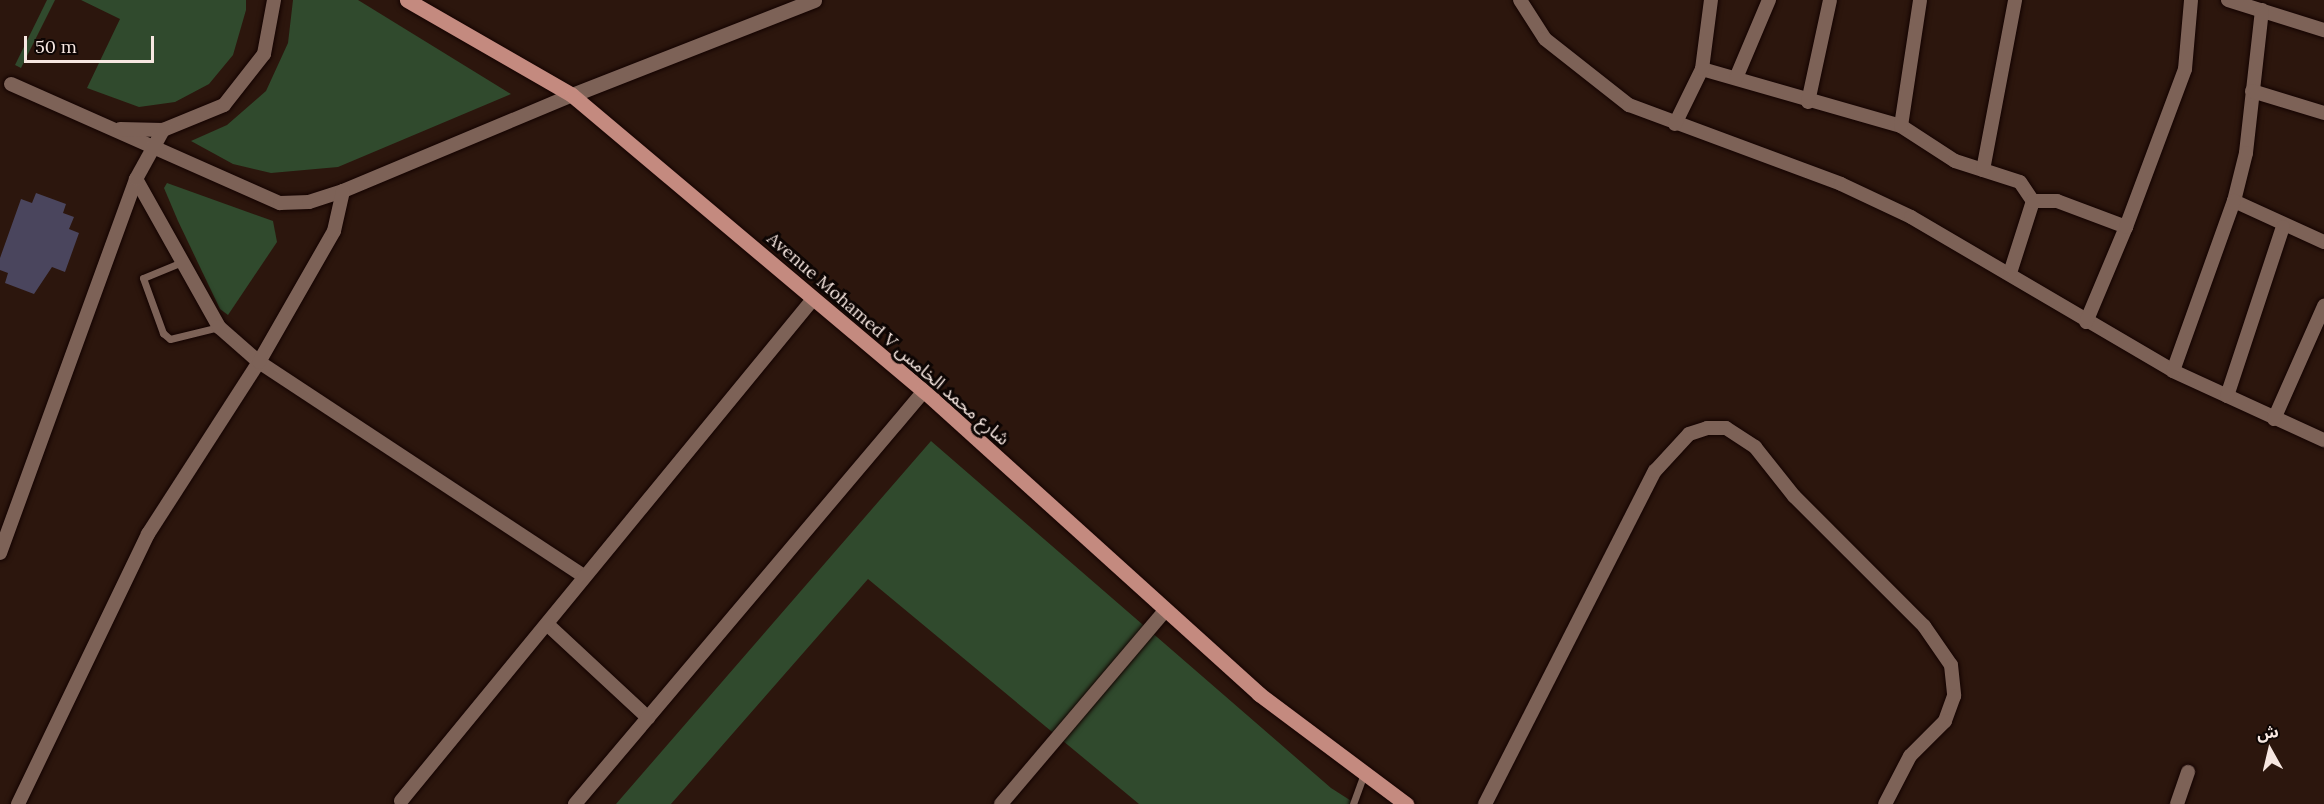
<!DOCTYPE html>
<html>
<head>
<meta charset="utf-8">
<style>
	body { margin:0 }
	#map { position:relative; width:2324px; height:804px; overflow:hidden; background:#2c160d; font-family:Lora,"Noto Sans Arabic",serif }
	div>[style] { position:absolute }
	.green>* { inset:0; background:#304a2d }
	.building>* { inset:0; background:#4a455d }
	.roads { filter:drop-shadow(0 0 2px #130300) drop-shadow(0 0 2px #130300) }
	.service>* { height:7px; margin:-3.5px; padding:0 3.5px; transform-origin:3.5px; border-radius:3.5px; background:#7d6257 }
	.minor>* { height:14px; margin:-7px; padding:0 7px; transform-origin:7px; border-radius:7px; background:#7d6257 }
	.secondary>* { height:15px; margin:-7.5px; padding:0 7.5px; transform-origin:7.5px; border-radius:7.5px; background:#7d6257 }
	.primary>* { height:15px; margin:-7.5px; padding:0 7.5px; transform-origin:7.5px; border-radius:7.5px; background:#c48a7f }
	span { translate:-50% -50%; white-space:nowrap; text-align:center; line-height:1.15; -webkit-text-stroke:6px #0d0503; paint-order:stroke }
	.street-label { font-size:18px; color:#f7e7e1 }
	.north { position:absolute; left:2240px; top:720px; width:60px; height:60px; -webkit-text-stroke:4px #0d0503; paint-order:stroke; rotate:352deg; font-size:16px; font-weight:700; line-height:24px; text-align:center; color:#f7e7e1 }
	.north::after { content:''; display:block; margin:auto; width:21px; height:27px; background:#f7e7e1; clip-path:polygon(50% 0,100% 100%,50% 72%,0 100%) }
	.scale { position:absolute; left:24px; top:36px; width:130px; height:27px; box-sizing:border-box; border:3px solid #f7e7e1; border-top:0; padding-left:8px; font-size:18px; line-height:21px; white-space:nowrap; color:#f7e7e1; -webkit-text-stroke:4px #0d0503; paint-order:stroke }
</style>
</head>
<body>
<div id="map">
	<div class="green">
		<div style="clip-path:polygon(47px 0,55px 0,21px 68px,15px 65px)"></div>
		<div style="clip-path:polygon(81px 0,246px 0,246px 10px,233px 55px,209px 84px,175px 102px,139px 107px,87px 88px,120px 19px)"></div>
		<div style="clip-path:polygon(293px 0,358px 0,511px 94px,338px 167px,271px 173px,233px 164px,191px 141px,227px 125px,266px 91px,288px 43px)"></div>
		<div style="clip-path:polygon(167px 183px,273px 221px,277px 242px,228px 315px,220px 309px,178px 221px,164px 188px)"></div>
		<div style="clip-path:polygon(931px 441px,1331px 788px,1356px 804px,1139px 804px,868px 579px,671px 804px,616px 804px)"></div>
	</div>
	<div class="building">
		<div style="clip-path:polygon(36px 193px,66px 204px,63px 213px,74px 217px,69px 229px,79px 233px,65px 272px,52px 267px,34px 294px,5px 283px,8px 273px,0 270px,0 258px,21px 199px,32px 203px)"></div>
	</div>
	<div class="roads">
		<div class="service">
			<div style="left:182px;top:262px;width:42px;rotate:157.7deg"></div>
			<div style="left:143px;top:278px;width:59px;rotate:70deg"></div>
			<div style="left:163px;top:333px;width:9px;rotate:41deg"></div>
			<div style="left:170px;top:339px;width:50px;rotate:-13.8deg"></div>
			<div style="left:1353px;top:804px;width:30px;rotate:-70deg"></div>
		</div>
		<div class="minor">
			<div style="left:1520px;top:0;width:46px;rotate:57.3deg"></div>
			<div style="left:1545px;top:39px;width:107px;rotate:38.2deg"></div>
			<div style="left:1629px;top:105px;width:226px;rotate:20.4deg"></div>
			<div style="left:1841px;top:184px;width:77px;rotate:25.2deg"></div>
			<div style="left:1911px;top:217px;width:304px;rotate:30.4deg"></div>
			<div style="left:2173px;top:371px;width:166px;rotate:24.6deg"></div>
			<div style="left:2228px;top:0;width:101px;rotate:17.4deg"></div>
			<div style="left:2262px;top:10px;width:144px;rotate:96.4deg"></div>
			<div style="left:2246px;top:153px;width:49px;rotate:104deg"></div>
			<div style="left:2234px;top:201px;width:99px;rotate:24.5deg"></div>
			<div style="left:1702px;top:69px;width:207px;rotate:16deg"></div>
			<div style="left:1901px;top:126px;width:64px;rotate:32.9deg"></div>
			<div style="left:1955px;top:161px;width:68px;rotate:17.9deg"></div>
			<div style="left:2020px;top:182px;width:23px;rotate:56deg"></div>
			<div style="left:2033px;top:201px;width:76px;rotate:107.7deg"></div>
			<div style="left:1736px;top:78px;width:85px;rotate:-67.1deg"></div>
			<div style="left:11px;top:84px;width:294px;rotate:23.9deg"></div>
			<div style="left:280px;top:203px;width:29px;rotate:-2deg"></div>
			<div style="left:309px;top:202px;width:36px;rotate:-18deg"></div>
			<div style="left:343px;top:191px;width:248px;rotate:-22.7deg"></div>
			<div style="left:2252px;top:91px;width:75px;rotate:17deg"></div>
			<div style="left:1808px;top:102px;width:104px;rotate:-77.8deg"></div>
			<div style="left:1675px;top:124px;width:61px;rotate:-63.9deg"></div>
			<div style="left:1702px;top:69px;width:70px;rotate:-82.6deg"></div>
			<div style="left:1901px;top:126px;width:127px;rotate:-81.4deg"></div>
			<div style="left:120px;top:129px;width:43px;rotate:1.3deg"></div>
			<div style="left:163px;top:130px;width:66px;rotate:-22.3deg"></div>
			<div style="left:224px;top:105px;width:65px;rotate:-51.9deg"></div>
			<div style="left:264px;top:54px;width:55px;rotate:-79.5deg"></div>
			<div style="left:1983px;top:170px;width:173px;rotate:-79.3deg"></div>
			<div style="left:136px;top:179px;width:170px;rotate:60.7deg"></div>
			<div style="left:219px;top:327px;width:53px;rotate:41.2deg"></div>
			<div style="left:259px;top:362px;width:388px;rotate:33.4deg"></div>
			<div style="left:2033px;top:201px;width:24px"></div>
			<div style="left:2057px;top:201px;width:74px;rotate:20.6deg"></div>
			<div style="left:2126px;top:227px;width:103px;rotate:112.8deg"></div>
			<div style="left:2126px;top:227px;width:169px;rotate:-69.5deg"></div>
			<div style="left:2185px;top:69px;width:69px;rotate:-85deg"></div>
			<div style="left:2173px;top:371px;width:181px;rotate:-70.3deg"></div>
			<div style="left:2227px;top:396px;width:178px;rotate:-71.7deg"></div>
			<div style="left:2274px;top:419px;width:124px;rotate:-66.1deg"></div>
			<div style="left:0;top:553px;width:398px;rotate:-70deg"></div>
			<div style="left:136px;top:179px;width:56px;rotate:-61.1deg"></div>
			<div style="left:547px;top:624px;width:138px;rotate:42.9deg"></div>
			<div style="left:401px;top:801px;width:649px;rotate:-50.62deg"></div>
			<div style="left:18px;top:804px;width:300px;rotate:-64.3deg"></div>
			<div style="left:148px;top:534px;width:205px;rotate:-57.2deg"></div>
			<div style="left:259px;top:362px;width:151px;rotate:-60.2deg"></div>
			<div style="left:334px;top:231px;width:41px;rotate:-77.3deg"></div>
			<div style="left:575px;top:804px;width:541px;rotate:-49.8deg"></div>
			<div style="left:1001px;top:804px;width:252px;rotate:-49.7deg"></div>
			<div style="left:1485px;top:804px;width:374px;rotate:-63deg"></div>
			<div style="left:1655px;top:471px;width:50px;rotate:-47.4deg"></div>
			<div style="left:1689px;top:434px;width:19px;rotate:-18deg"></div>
			<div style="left:1707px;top:428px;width:19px"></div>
			<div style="left:1726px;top:428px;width:35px;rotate:33deg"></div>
			<div style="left:1755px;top:447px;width:63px;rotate:51.5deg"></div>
			<div style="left:1794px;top:496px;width:184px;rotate:45deg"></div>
			<div style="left:1924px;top:626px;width:47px;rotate:55.3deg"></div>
			<div style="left:1951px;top:665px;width:31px;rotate:84deg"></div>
			<div style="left:1954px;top:696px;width:27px;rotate:110deg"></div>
			<div style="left:1945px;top:721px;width:49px;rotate:135deg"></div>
			<div style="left:1910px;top:756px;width:54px;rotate:117.5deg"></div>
			<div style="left:2177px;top:804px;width:34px;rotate:-71deg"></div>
		</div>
		<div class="secondary">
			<div style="left:572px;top:95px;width:260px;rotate:-21.4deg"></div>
		</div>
		<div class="primary">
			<div style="left:407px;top:0;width:190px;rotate:29.9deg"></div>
			<div style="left:572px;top:95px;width:460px;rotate:40.1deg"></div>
			<div style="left:924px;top:391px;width:452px;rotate:42.1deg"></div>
			<div style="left:1259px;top:694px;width:184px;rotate:36.8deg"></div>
		</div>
	</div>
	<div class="street-label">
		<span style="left:888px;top:339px;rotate:41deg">Avenue Mohamed V شارع محمد الخامس</span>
	</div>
	<div class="north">ش</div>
	<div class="scale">50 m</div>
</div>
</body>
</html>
